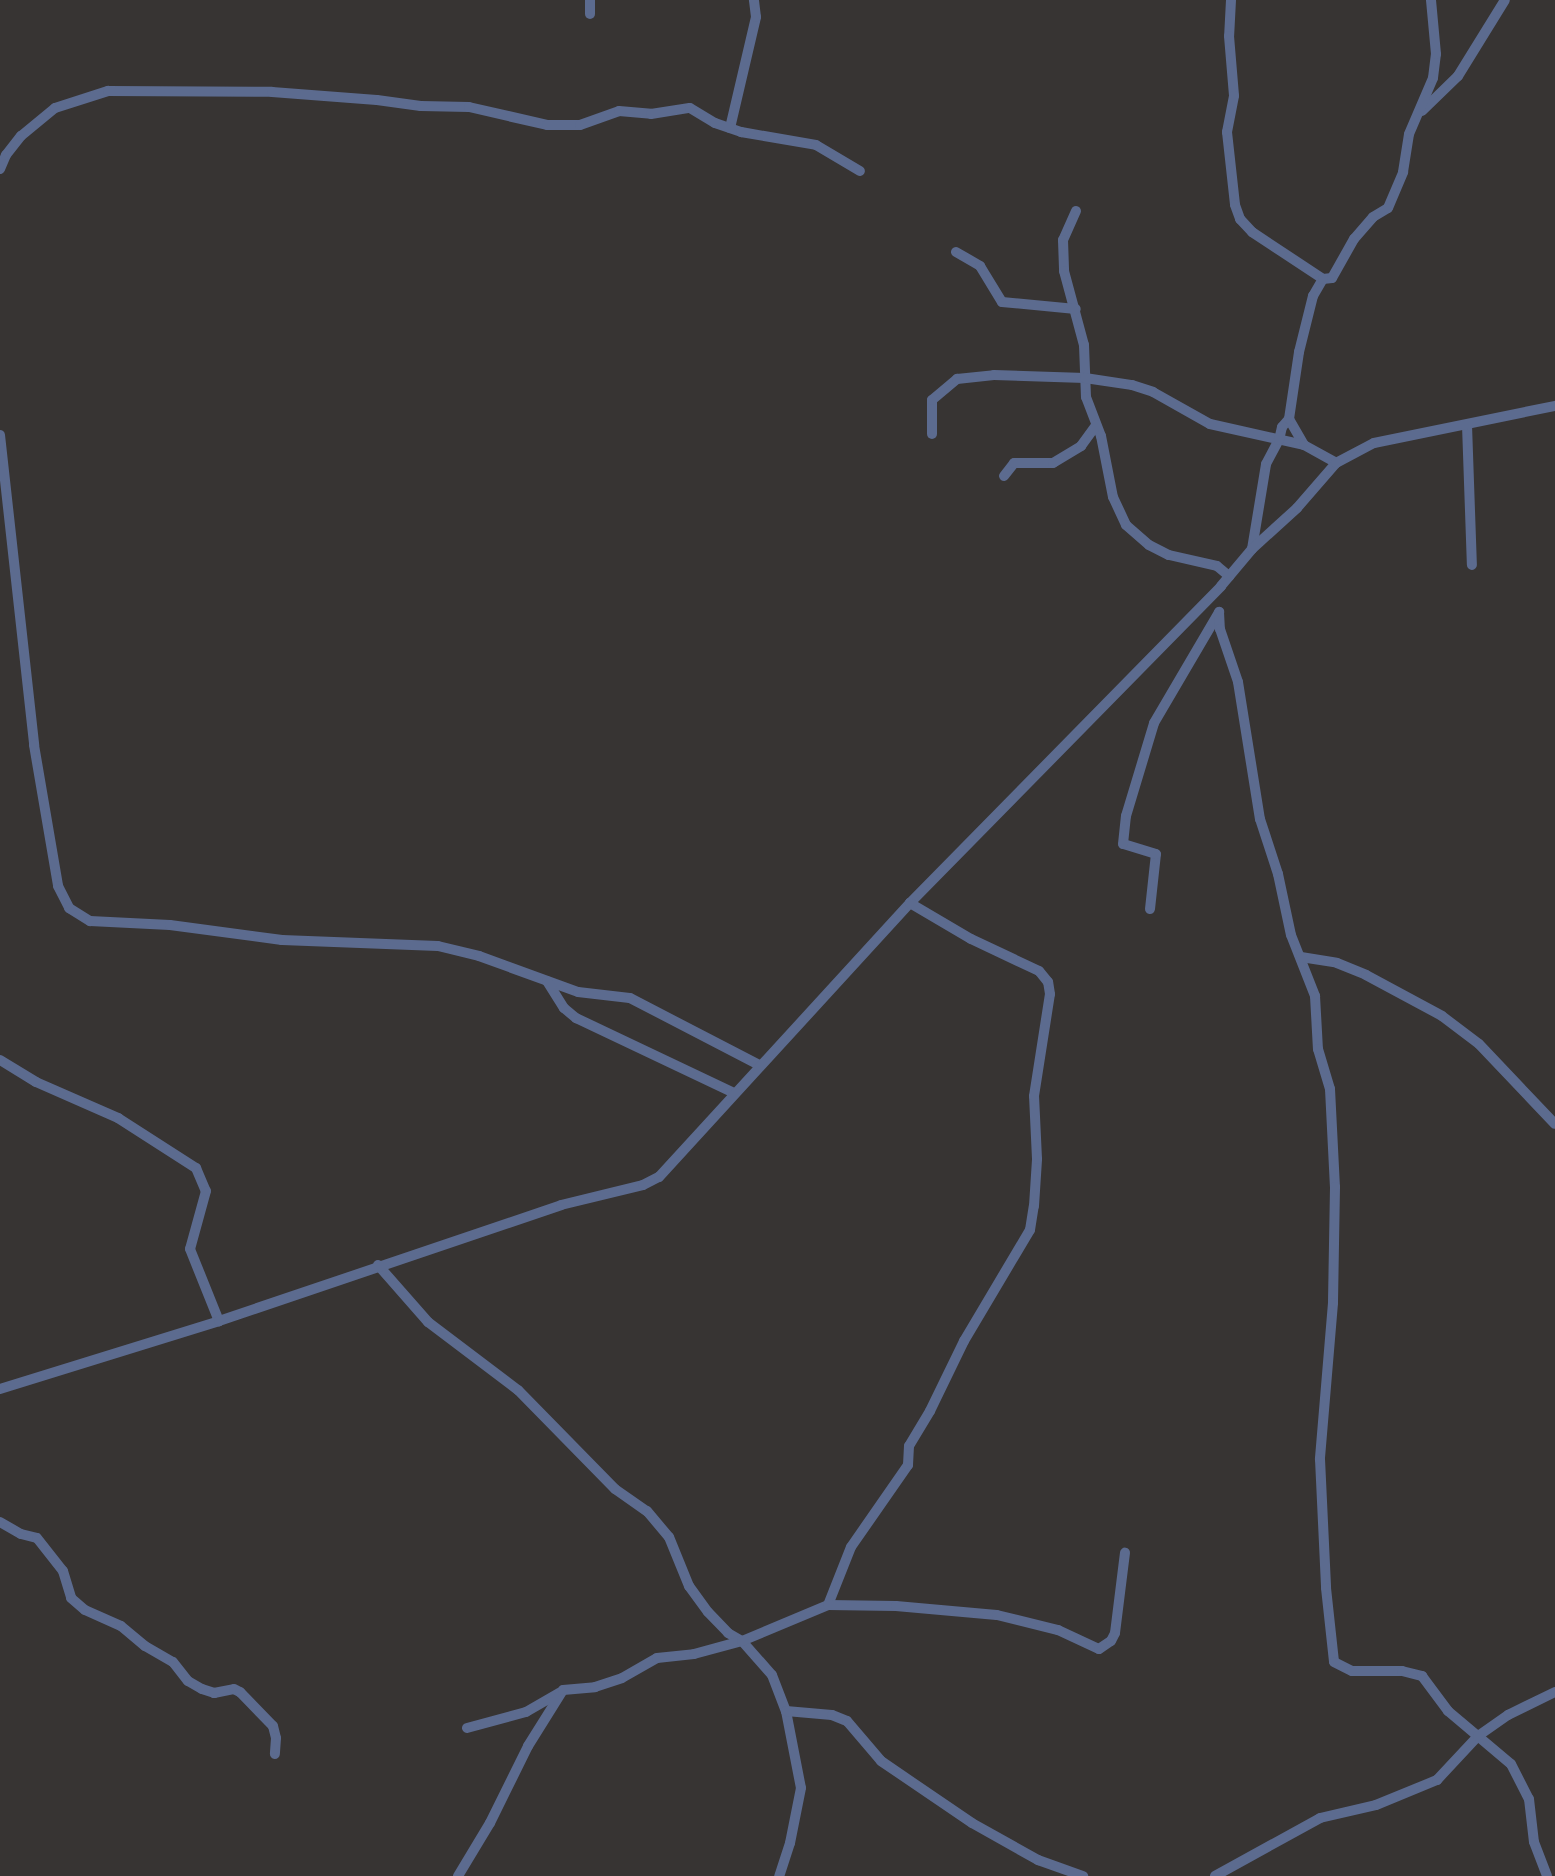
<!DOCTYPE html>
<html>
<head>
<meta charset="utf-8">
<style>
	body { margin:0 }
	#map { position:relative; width:1555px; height:1876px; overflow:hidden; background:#373433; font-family:"DM Sans",sans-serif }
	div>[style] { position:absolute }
	.minor>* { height:10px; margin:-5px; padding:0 5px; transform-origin:5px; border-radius:5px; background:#5c6b8f }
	span { translate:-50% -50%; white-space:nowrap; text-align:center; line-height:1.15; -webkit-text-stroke:7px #373433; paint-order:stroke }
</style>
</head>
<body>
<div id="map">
	<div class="minor">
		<div style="left:590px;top:0;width:14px;rotate:90deg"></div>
		<div style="left:1231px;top:0;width:36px;rotate:93deg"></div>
		<div style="left:1229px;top:36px;width:60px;rotate:85.2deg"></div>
		<div style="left:1234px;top:96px;width:37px;rotate:101deg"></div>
		<div style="left:1227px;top:132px;width:73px;rotate:83.7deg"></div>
		<div style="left:1235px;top:205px;width:15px;rotate:70deg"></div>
		<div style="left:1240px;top:219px;width:18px;rotate:47deg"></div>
		<div style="left:1252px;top:232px;width:85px;rotate:33.5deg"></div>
		<div style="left:1422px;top:111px;width:50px;rotate:-44.2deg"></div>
		<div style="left:1458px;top:76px;width:89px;rotate:-58.3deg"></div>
		<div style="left:730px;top:128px;width:114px;rotate:-76.8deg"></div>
		<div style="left:756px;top:17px;width:17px;rotate:-97deg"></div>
		<div style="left:0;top:169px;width:15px;rotate:-67deg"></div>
		<div style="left:6px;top:155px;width:24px;rotate:-52deg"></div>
		<div style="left:21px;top:136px;width:44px;rotate:-39.5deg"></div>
		<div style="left:55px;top:108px;width:56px;rotate:-17.8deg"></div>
		<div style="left:108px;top:91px;width:164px;rotate:0.3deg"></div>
		<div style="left:272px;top:92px;width:105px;rotate:4.4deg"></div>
		<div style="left:377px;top:100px;width:44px;rotate:7.8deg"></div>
		<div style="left:421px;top:106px;width:48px;rotate:1.2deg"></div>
		<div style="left:469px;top:107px;width:80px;rotate:13deg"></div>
		<div style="left:547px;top:125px;width:33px"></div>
		<div style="left:580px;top:125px;width:41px;rotate:-19.7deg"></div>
		<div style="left:619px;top:111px;width:32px;rotate:5deg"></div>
		<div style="left:651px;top:114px;width:39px;rotate:-9deg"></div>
		<div style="left:690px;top:108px;width:29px;rotate:31deg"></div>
		<div style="left:715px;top:123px;width:28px;rotate:19deg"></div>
		<div style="left:741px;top:132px;width:76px;rotate:9.8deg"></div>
		<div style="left:816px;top:145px;width:51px;rotate:30.6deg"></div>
		<div style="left:1076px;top:211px;width:32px;rotate:114deg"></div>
		<div style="left:1063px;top:240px;width:31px;rotate:88deg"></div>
		<div style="left:1064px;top:271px;width:77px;rotate:74.9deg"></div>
		<div style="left:1084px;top:345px;width:52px;rotate:87.8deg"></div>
		<div style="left:1086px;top:397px;width:42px;rotate:69deg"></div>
		<div style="left:1101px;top:436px;width:62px;rotate:78.9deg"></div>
		<div style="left:1113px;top:497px;width:31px;rotate:65deg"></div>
		<div style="left:1126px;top:525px;width:30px;rotate:41deg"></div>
		<div style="left:1149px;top:545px;width:22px;rotate:27deg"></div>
		<div style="left:1169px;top:555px;width:49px;rotate:12.9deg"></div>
		<div style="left:1217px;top:566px;width:16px;rotate:40deg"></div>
		<div style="left:956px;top:252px;width:28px;rotate:30deg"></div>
		<div style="left:980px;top:266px;width:42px;rotate:58.6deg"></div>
		<div style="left:1002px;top:302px;width:74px;rotate:5.4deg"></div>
		<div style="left:1289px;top:419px;width:30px;rotate:60deg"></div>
		<div style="left:1467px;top:425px;width:140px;rotate:88deg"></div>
		<div style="left:932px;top:434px;width:34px;rotate:-90deg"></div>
		<div style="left:932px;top:400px;width:33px;rotate:-40deg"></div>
		<div style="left:957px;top:379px;width:37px;rotate:-6deg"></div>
		<div style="left:994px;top:375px;width:91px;rotate:1.9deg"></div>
		<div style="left:1085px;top:378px;width:48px;rotate:8.5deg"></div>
		<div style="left:1132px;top:385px;width:22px;rotate:18deg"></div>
		<div style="left:1153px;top:392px;width:65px;rotate:29.3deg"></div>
		<div style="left:1210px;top:424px;width:96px;rotate:12.6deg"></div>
		<div style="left:1304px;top:445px;width:37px;rotate:29deg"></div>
		<div style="left:0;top:435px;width:312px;rotate:83.7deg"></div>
		<div style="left:34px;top:745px;width:143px;rotate:80.3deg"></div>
		<div style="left:58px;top:886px;width:25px;rotate:63deg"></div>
		<div style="left:69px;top:908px;width:25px;rotate:32deg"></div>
		<div style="left:90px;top:921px;width:80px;rotate:2.9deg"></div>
		<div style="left:170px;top:925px;width:113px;rotate:7.6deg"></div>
		<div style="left:282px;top:940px;width:156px;rotate:2.2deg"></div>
		<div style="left:438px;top:946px;width:42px;rotate:13.7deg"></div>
		<div style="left:479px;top:956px;width:105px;rotate:20deg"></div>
		<div style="left:578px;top:992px;width:52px;rotate:6.6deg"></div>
		<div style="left:630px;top:998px;width:145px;rotate:27.4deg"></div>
		<div style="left:1004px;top:476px;width:16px;rotate:-52deg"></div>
		<div style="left:1014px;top:463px;width:39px"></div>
		<div style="left:1053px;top:463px;width:33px;rotate:-31deg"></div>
		<div style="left:1081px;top:446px;width:26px;rotate:-54deg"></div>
		<div style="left:1252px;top:549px;width:86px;rotate:-80.6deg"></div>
		<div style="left:1266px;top:464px;width:27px;rotate:-62deg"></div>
		<div style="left:1279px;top:440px;width:13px;rotate:-77deg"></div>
		<div style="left:1282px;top:427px;width:11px;rotate:-49deg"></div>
		<div style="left:1289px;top:419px;width:68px;rotate:-81.5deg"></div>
		<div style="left:1299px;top:352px;width:58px;rotate:-76deg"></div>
		<div style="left:1313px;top:296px;width:20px;rotate:-60deg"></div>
		<div style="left:1323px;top:279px;width:9px;rotate:-6deg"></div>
		<div style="left:1332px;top:278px;width:45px;rotate:-60.6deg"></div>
		<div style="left:1354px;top:239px;width:29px;rotate:-49deg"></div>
		<div style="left:1373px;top:217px;width:17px;rotate:-31deg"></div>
		<div style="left:1388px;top:208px;width:39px;rotate:-67deg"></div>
		<div style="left:1403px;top:172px;width:38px;rotate:-81deg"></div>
		<div style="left:1409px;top:134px;width:61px;rotate:-66.8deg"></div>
		<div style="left:1433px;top:78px;width:24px;rotate:-83deg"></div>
		<div style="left:1436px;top:54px;width:54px;rotate:-95.3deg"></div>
		<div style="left:1150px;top:909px;width:55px;rotate:-83.8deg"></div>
		<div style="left:1156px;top:854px;width:34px;rotate:-163deg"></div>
		<div style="left:1123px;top:844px;width:28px;rotate:-84deg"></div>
		<div style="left:1126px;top:816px;width:97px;rotate:-73.2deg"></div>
		<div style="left:1154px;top:723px;width:129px;rotate:-59.6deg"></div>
		<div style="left:1219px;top:612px;width:17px;rotate:87deg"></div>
		<div style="left:1220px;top:629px;width:56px;rotate:71.2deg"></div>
		<div style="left:1238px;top:682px;width:139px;rotate:80.9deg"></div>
		<div style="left:1260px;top:819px;width:58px;rotate:71.9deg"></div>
		<div style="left:1278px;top:874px;width:62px;rotate:78deg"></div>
		<div style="left:1291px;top:935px;width:66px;rotate:68.5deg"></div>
		<div style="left:1315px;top:996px;width:53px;rotate:86.8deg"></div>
		<div style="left:1318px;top:1049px;width:42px;rotate:73.3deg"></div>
		<div style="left:1330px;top:1089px;width:98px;rotate:87.1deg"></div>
		<div style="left:1335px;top:1187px;width:116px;rotate:91deg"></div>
		<div style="left:1333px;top:1303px;width:157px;rotate:94.8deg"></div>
		<div style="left:1320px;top:1459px;width:129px;rotate:87.3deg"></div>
		<div style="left:1326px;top:1588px;width:74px;rotate:83.8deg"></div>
		<div style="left:1334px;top:1662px;width:20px;rotate:27deg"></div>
		<div style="left:1352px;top:1671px;width:50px"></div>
		<div style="left:1402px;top:1671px;width:21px;rotate:14deg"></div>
		<div style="left:1422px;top:1676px;width:44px;rotate:53.4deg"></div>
		<div style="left:1448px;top:1711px;width:82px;rotate:40.1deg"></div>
		<div style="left:1511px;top:1764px;width:39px;rotate:63deg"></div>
		<div style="left:1529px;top:1799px;width:43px;rotate:83.4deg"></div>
		<div style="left:1534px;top:1842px;width:36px;rotate:69deg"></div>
		<div style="left:1301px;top:957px;width:36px;rotate:9deg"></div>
		<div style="left:1337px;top:963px;width:31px;rotate:22deg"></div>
		<div style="left:1366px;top:975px;width:86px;rotate:28.3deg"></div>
		<div style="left:1442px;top:1016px;width:46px;rotate:37.1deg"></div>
		<div style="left:1479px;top:1044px;width:110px;rotate:46.5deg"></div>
		<div style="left:547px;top:981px;width:32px;rotate:58deg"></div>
		<div style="left:564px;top:1008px;width:16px;rotate:40deg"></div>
		<div style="left:576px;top:1018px;width:175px;rotate:25.4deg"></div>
		<div style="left:0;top:1060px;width:42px;rotate:31.4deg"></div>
		<div style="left:36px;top:1082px;width:90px;rotate:23.7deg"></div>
		<div style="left:118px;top:1118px;width:93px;rotate:32.7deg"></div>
		<div style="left:196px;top:1168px;width:25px;rotate:67deg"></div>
		<div style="left:206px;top:1191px;width:60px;rotate:105.4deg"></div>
		<div style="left:190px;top:1249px;width:78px;rotate:68.1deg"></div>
		<div style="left:378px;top:1265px;width:76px;rotate:48.7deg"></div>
		<div style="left:428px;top:1322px;width:113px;rotate:37.1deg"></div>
		<div style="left:518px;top:1390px;width:139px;rotate:45.6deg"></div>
		<div style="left:615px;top:1489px;width:39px;rotate:35deg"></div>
		<div style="left:647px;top:1511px;width:34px;rotate:50deg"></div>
		<div style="left:669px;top:1537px;width:53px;rotate:67.8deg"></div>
		<div style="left:689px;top:1586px;width:32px;rotate:54deg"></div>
		<div style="left:708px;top:1612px;width:29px;rotate:46deg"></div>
		<div style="left:728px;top:1633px;width:16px;rotate:30deg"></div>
		<div style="left:742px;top:1641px;width:45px;rotate:48.6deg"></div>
		<div style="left:772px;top:1675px;width:39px;rotate:69deg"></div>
		<div style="left:786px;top:1711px;width:78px;rotate:79deg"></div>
		<div style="left:801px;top:1788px;width:56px;rotate:101.3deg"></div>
		<div style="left:790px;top:1843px;width:35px;rotate:108deg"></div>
		<div style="left:0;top:1389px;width:229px;rotate:-17.2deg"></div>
		<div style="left:219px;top:1321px;width:361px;rotate:-18.7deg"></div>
		<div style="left:561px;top:1205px;width:84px;rotate:-13.7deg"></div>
		<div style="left:643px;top:1185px;width:18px;rotate:-27deg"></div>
		<div style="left:659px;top:1177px;width:372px;rotate:-47.5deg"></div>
		<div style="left:910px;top:903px;width:444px;rotate:-45.5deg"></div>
		<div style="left:1221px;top:586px;width:48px;rotate:-50deg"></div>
		<div style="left:1252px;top:549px;width:61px;rotate:-42.3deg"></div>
		<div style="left:1297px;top:508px;width:60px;rotate:-49.1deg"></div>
		<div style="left:1336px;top:463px;width:43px;rotate:-27.8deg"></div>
		<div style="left:1374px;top:443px;width:185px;rotate:-11.6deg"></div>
		<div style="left:0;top:1522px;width:24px;rotate:30deg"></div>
		<div style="left:21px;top:1534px;width:16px;rotate:14deg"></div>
		<div style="left:37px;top:1538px;width:42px;rotate:51.8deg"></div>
		<div style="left:63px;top:1571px;width:28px;rotate:73deg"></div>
		<div style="left:71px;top:1598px;width:18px;rotate:41deg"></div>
		<div style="left:85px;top:1610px;width:39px;rotate:24deg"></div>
		<div style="left:121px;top:1626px;width:31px;rotate:40deg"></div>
		<div style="left:145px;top:1646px;width:32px;rotate:30deg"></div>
		<div style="left:173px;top:1662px;width:24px;rotate:52deg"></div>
		<div style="left:188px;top:1681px;width:16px;rotate:30deg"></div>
		<div style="left:202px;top:1689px;width:13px;rotate:18deg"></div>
		<div style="left:214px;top:1693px;width:20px;rotate:-11deg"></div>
		<div style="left:234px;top:1689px;width:7px;rotate:27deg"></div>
		<div style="left:240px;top:1692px;width:47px;rotate:45.9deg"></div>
		<div style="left:273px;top:1726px;width:12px;rotate:76deg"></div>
		<div style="left:276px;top:1738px;width:16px;rotate:94deg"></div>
		<div style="left:828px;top:1605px;width:62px;rotate:-68.4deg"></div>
		<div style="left:851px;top:1547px;width:100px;rotate:-55.2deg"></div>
		<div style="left:908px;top:1465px;width:19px;rotate:-87deg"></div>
		<div style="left:909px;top:1446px;width:41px;rotate:-59deg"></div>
		<div style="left:930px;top:1411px;width:78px;rotate:-64.1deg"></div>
		<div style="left:964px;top:1341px;width:129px;rotate:-59.3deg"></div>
		<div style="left:1030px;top:1230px;width:24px;rotate:-81deg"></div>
		<div style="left:1034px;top:1206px;width:47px;rotate:-86.3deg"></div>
		<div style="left:1037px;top:1159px;width:63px;rotate:-92.7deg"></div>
		<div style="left:1034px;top:1096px;width:103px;rotate:-81.1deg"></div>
		<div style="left:1050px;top:994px;width:12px;rotate:-99deg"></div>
		<div style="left:1048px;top:982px;width:14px;rotate:-129deg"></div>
		<div style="left:1039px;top:971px;width:75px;rotate:-154.8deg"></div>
		<div style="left:971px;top:939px;width:71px;rotate:-149.5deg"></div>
		<div style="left:786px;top:1711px;width:46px;rotate:5deg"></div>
		<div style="left:832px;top:1715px;width:16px;rotate:22deg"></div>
		<div style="left:847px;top:1721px;width:52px;rotate:49.6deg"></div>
		<div style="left:881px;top:1761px;width:110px;rotate:34.3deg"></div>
		<div style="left:972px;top:1823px;width:76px;rotate:29.3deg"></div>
		<div style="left:1038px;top:1860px;width:48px;rotate:19.6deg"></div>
		<div style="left:467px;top:1728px;width:61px;rotate:-15.2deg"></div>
		<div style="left:526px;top:1712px;width:39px;rotate:-30deg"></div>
		<div style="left:458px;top:1876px;width:62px;rotate:-58.9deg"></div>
		<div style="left:490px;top:1823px;width:86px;rotate:-63.7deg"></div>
		<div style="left:528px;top:1746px;width:66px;rotate:-58deg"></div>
		<div style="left:563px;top:1690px;width:32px;rotate:-5deg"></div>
		<div style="left:595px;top:1687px;width:28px;rotate:-18deg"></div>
		<div style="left:622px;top:1678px;width:40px;rotate:-29.7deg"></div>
		<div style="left:657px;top:1658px;width:37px;rotate:-6deg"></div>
		<div style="left:694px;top:1654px;width:50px;rotate:-15.2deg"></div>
		<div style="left:742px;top:1641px;width:93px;rotate:-22.7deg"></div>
		<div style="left:828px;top:1605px;width:68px;rotate:0.8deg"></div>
		<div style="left:896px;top:1606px;width:101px;rotate:5.1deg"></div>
		<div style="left:997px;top:1615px;width:63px;rotate:13.8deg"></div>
		<div style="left:1058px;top:1630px;width:45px;rotate:24.9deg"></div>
		<div style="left:1099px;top:1649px;width:14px;rotate:-34deg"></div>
		<div style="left:1111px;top:1641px;width:9px;rotate:-63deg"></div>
		<div style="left:1115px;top:1633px;width:81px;rotate:-82.9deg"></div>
		<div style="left:1215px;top:1876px;width:120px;rotate:-28.9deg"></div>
		<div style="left:1320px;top:1818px;width:57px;rotate:-13.1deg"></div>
		<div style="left:1376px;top:1805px;width:66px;rotate:-22.3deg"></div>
		<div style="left:1437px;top:1780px;width:60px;rotate:-47deg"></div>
		<div style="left:1478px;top:1736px;width:37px;rotate:-35deg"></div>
		<div style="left:1508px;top:1715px;width:52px;rotate:-26.1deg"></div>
	</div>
</div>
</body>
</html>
